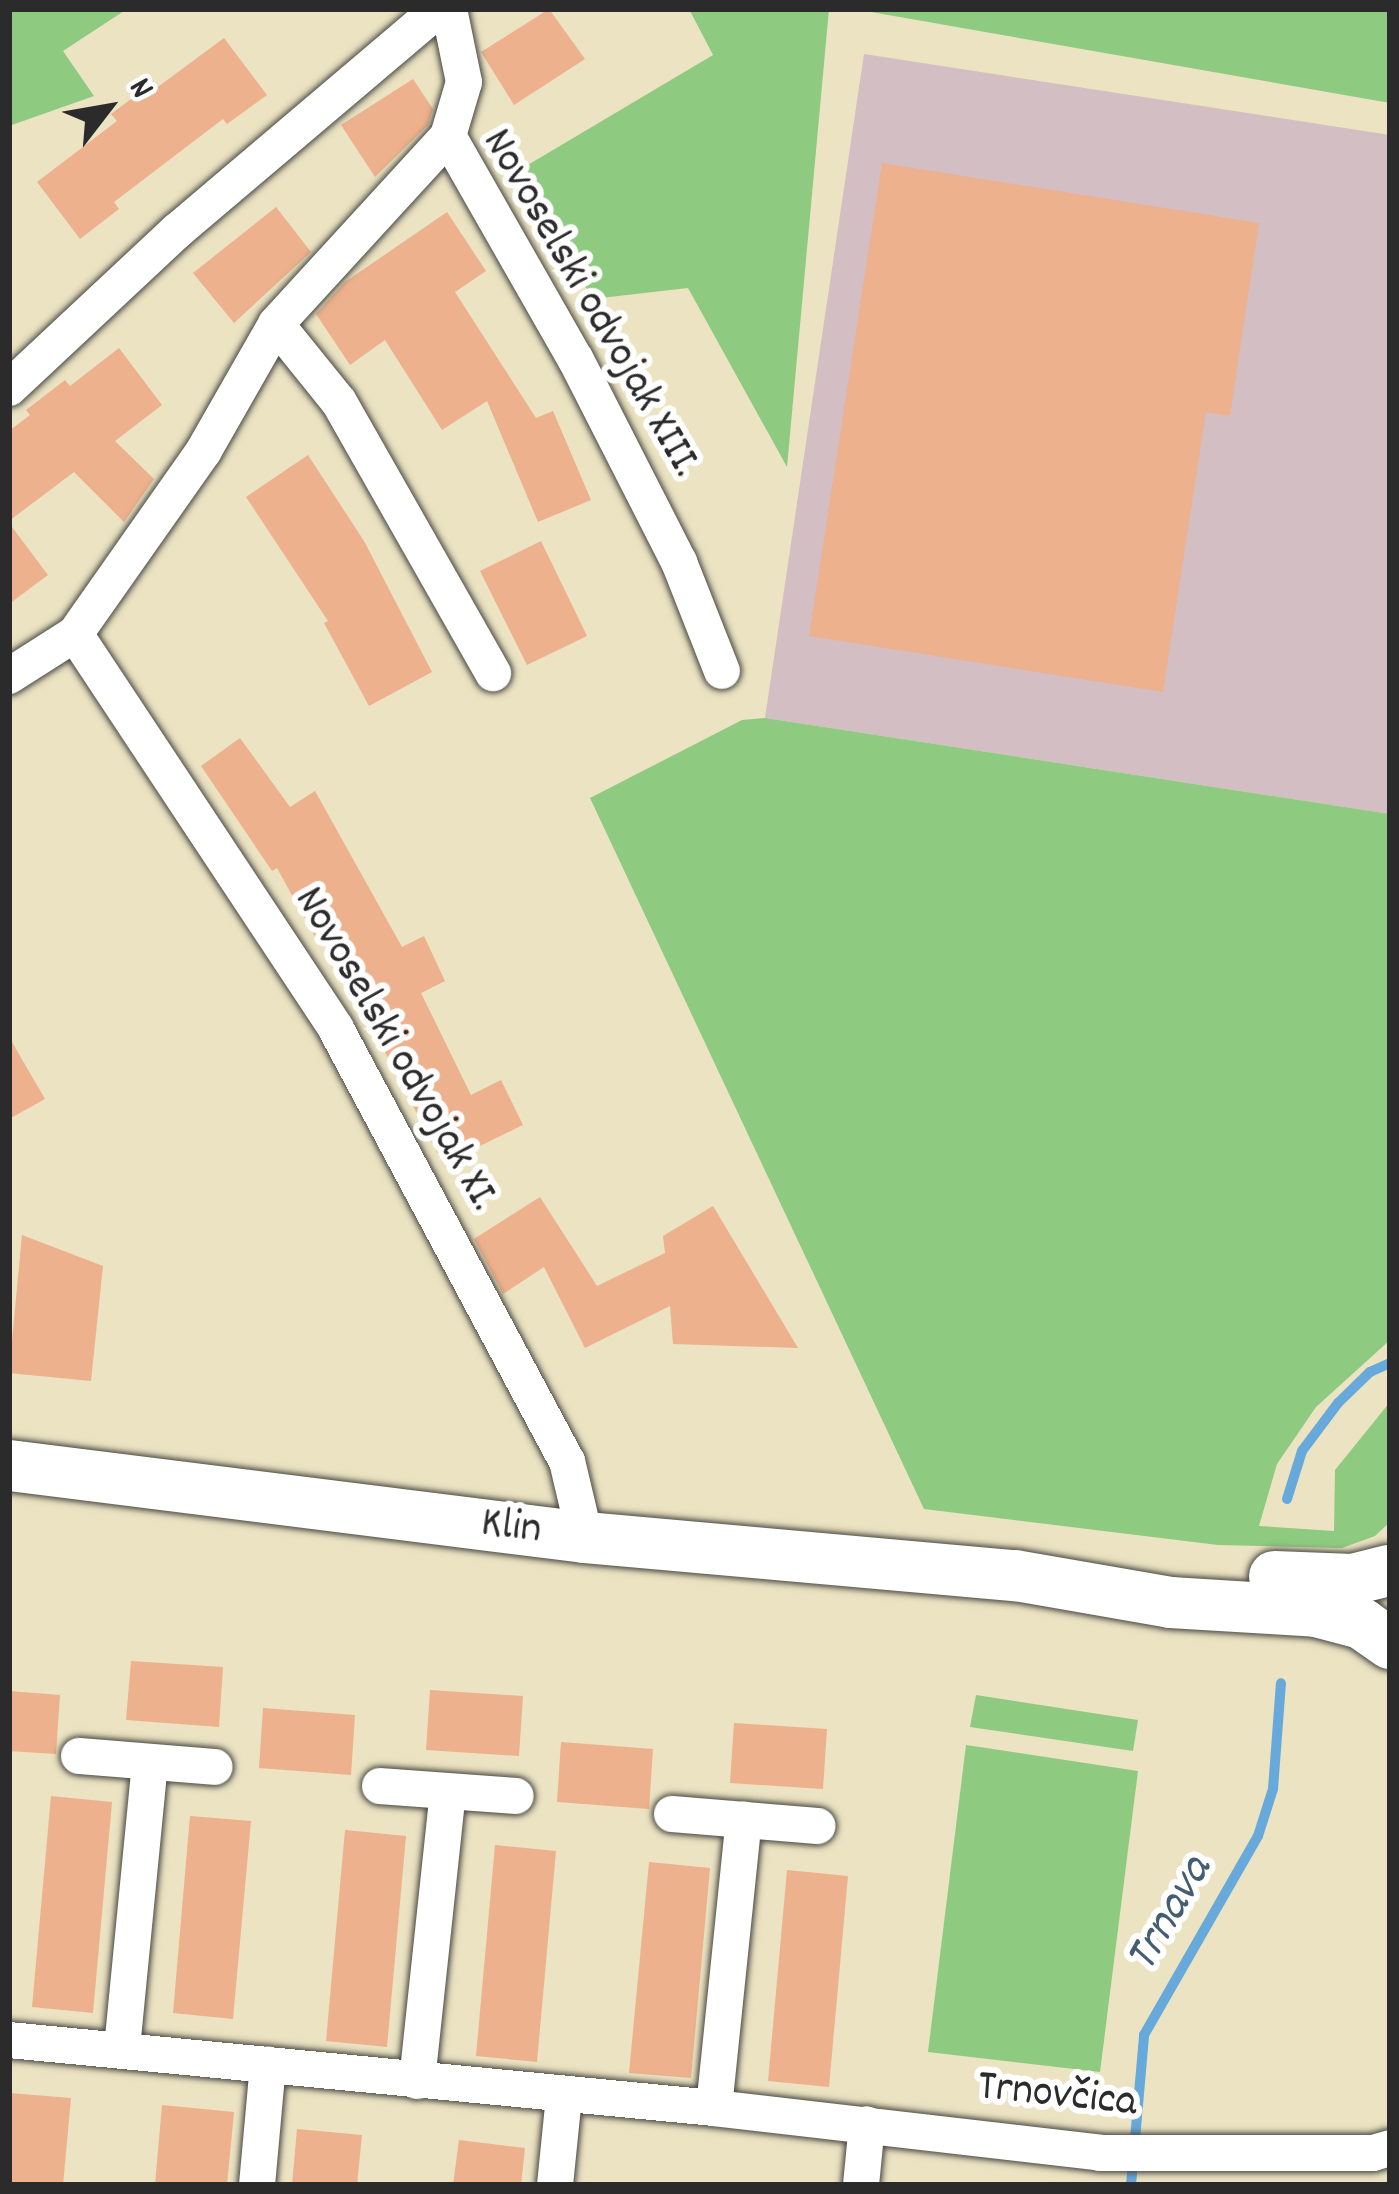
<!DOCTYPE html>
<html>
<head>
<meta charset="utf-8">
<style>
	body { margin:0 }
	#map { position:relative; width:1399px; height:2194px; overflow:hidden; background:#ebe3c2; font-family:Dekko,sans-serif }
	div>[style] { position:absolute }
	.industrial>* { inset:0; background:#d2bec3 }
	.green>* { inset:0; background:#8ecb81 }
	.stream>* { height:10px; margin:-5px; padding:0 5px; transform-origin:5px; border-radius:5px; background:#67a9db }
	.building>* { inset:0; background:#edb18d }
	.roads { filter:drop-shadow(0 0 3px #484742) drop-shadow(0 0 3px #484742) }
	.street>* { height:36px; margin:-18px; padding:0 18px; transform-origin:18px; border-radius:18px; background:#fff }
	.secondary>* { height:51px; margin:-25.5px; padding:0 25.5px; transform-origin:25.5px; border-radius:25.5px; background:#fff }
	span { translate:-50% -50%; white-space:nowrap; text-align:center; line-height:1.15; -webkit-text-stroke:12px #fff; paint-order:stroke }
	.street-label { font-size:45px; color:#2b2b2b }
	.water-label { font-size:48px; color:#435d71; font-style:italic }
	.frame { position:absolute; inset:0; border:12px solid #2b2b2b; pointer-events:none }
	.north { position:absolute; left:48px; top:48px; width:120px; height:120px; -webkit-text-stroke:9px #fff; paint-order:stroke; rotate:59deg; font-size:33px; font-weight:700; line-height:48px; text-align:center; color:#2b2b2b }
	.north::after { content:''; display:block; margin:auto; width:42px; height:54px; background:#2b2b2b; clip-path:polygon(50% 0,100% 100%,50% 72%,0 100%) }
</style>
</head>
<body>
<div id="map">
	<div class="industrial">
		<div style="clip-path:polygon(864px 54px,1390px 135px,1390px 814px,765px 718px)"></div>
	</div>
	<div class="green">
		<div style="clip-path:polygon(9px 9px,127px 9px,63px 51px,94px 96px,9px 126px)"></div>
		<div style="clip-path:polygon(689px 9px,829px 9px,787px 467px,688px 288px,592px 299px,521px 169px,713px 55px)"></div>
		<div style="clip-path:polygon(854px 9px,1390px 9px,1390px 103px)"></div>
		<div style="clip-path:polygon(765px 718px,1390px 814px,1390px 1340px,1316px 1407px,1277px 1464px,1259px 1526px,1334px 1531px,1335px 1470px,1390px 1402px,1390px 1522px,1375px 1536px,1342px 1548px,1218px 1545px,924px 1509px,590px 798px,742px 720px)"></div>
		<div style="clip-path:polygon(976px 1695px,1138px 1720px,1133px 1751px,970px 1727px)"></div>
		<div style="clip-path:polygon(966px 1745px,1138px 1771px,1100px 2072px,928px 2052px)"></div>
	</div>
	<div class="stream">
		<div style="left:1287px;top:1499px;width:50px;rotate:-72.6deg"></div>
		<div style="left:1302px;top:1451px;width:60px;rotate:-53.1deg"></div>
		<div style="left:1338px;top:1403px;width:45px;rotate:-44.1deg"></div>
		<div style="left:1370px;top:1372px;width:22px;rotate:-24deg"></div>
		<div style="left:1131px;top:2185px;width:151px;rotate:-85deg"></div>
		<div style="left:1144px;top:2035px;width:229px;rotate:-60.2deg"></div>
		<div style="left:1258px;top:1836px;width:49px;rotate:-72.3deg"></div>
		<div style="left:1273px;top:1789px;width:106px;rotate:-85.7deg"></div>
	</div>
	<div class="building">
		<div style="clip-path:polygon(549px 9px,585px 59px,514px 105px,481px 52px)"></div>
		<div style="clip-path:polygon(224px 38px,267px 95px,227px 124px,223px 119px,114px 202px,119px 209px,80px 239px,37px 182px,117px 121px,111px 114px,151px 84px,155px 89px)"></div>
		<div style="clip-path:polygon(413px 79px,433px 109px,428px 125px,375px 177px,341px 125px)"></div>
		<div style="clip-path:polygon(882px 163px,1259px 223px,1230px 416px,1206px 412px,1163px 692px,809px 636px)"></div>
		<div style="clip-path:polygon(276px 207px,311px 252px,234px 323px,193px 273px)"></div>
		<div style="clip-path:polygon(447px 212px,486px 271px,455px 292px,536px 418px,553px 411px,591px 500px,538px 522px,487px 401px,442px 430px,385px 340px,350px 365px,316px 314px,345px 282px)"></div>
		<div style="clip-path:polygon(119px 348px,162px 405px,115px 441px,154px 479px,124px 522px,74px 472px,9px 521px,9px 431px,30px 415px,26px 410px,65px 380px,70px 386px)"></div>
		<div style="clip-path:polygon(308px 455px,364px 541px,432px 672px,369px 706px,324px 623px,328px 621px,246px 497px)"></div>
		<div style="clip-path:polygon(9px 523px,48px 575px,9px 604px)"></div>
		<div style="clip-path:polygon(541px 541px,587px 636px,527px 665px,480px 571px)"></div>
		<div style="clip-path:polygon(240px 738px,290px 807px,315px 791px,402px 947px,424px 936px,445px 981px,421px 993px,471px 1095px,501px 1080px,523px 1125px,443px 1164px,328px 942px,320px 946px,277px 868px,272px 871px,201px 766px)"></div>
		<div style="clip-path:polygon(9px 1037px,45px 1099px,9px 1119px)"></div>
		<div style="clip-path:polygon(540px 1197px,597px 1286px,665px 1253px,663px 1236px,713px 1206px,798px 1348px,673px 1344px,670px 1306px,585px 1348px,544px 1267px,503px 1294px,474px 1239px)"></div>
		<div style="clip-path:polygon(22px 1235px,103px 1266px,91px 1381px,9px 1373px)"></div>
		<div style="clip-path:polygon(131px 1661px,223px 1667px,219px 1727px,126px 1720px)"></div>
		<div style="clip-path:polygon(430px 1690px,523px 1696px,519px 1756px,426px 1750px)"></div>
		<div style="clip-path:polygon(9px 1691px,60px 1695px,56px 1754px,9px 1751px)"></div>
		<div style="clip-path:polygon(263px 1708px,355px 1715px,351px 1775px,259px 1768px)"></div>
		<div style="clip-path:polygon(734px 1723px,827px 1729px,823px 1789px,730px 1783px)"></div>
		<div style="clip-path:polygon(561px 1742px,653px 1749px,649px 1809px,557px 1802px)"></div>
		<div style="clip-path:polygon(51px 1796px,112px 1802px,93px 2013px,32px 2007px)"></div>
		<div style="clip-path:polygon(190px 1816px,251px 1821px,233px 2019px,173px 2013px)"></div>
		<div style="clip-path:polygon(345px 1830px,406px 1836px,387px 2047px,326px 2041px)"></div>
		<div style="clip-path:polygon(495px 1845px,556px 1851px,537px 2062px,476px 2056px)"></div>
		<div style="clip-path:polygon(649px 1862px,710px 1868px,691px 2078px,629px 2073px)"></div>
		<div style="clip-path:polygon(787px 1870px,848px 1876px,829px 2087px,768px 2081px)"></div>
		<div style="clip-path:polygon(9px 2093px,71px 2098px,63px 2185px,9px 2185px)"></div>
		<div style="clip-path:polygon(162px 2105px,234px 2112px,227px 2185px,155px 2185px)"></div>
		<div style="clip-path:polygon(297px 2129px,362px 2135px,357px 2185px,292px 2185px)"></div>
		<div style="clip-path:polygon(459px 2140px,525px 2148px,521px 2185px,453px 2185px)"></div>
	</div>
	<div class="roads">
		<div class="street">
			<div style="left:448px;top:136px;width:56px;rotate:-73.5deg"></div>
			<div style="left:464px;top:82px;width:75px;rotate:-101.6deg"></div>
			<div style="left:276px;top:324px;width:255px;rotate:-47.5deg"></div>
			<div style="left:448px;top:136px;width:258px;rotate:60.3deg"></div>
			<div style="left:576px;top:360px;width:227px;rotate:63deg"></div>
			<div style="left:679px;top:562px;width:117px;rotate:68.5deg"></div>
			<div style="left:9px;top:388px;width:230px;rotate:-43.1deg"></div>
			<div style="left:177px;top:231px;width:343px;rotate:-40.3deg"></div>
			<div style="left:75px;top:634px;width:473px;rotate:56.5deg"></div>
			<div style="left:336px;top:1029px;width:490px;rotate:61.9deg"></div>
			<div style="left:567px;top:1461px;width:78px;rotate:76.7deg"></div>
			<div style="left:9px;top:676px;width:78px;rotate:-32.5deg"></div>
			<div style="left:75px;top:634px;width:223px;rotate:-54.9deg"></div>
			<div style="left:203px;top:452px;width:147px;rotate:-60.3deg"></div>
			<div style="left:276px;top:324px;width:100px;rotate:51.1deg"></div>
			<div style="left:339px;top:402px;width:312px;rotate:60.4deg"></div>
			<div style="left:79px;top:1756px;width:136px;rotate:4.6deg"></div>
			<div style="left:380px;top:1786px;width:136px;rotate:4.2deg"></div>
			<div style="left:672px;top:1814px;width:146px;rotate:4.7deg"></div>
			<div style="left:9px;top:2040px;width:708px;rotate:5.51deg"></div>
			<div style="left:714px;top:2108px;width:389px;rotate:6.6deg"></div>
			<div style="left:1100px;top:2153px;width:273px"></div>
			<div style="left:1373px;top:2153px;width:18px;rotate:-16deg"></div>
			<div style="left:122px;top:2048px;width:286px;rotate:-84.4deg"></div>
			<div style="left:417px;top:2081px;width:291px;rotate:-83.9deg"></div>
			<div style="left:714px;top:2108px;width:290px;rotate:-84.1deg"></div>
			<div style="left:257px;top:2185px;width:121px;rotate:-84.8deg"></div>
			<div style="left:555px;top:2185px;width:89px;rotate:-84.2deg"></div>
			<div style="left:861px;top:2185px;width:61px;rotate:-84.4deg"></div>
		</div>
		<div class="secondary">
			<div style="left:9px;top:1465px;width:580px;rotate:7.13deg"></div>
			<div style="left:585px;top:1537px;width:432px;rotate:5.1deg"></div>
			<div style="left:1015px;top:1575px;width:157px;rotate:9.9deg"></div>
			<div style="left:1170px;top:1602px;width:146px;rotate:3.5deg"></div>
			<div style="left:1316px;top:1611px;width:47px;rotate:14.9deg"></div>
			<div style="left:1361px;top:1623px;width:35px;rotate:35deg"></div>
			<div style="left:1274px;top:1576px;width:78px;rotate:2.2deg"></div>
			<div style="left:1352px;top:1579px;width:37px;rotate:-14deg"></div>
		</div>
	</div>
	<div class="street-label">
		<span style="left:589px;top:304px;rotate:60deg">Novoselski odvojak XIII.</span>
		<span style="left:394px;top:1050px;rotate:60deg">Novoselski odvojak XI.</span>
		<span style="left:511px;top:1529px;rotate:7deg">Klin</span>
		<span style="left:1057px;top:2097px;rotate:6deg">Trnovčica</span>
	</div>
	<div class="water-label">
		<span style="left:1171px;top:1915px;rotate:-60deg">Trnava</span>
	</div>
	<div class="frame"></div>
	<div class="north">N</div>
</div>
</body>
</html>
